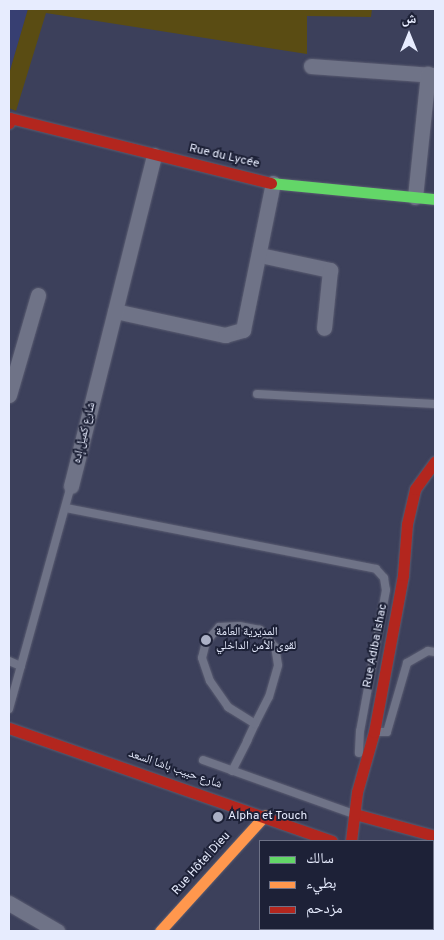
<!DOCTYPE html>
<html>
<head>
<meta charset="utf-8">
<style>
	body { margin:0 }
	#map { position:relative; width:444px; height:940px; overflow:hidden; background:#3c405b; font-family:Overpass,"Noto Naskh Arabic",sans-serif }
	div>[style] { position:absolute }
	.built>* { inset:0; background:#373f72 }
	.green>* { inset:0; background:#5a4c13 }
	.roads { filter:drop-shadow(0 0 1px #5a5c71) drop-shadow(0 0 1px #5a5c71) }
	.lane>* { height:8px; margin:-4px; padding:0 4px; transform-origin:4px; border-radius:4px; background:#6f7387 }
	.street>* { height:15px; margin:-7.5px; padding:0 7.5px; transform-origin:7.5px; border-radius:7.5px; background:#6f7387 }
	.fast>* { height:11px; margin:-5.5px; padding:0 5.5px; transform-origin:5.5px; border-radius:5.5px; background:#63d668 }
	.slow>* { height:11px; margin:-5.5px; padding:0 5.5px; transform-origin:5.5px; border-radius:5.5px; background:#ff974d }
	.jam>* { height:11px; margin:-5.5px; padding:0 5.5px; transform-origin:5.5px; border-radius:5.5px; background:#b3261e }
	.dots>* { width:14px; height:14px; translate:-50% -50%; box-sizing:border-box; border:2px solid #1d2137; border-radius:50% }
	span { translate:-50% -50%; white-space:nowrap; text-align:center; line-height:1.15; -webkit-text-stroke:4px #1d2137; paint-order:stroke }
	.street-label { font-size:12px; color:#e7ecfe }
	.poi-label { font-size:12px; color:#e7ecfe }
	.left { translate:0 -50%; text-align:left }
	.frame { position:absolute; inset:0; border:10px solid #e7ecfe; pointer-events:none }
	.legend { position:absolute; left:259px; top:840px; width:175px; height:90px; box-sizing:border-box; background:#1d2137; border:1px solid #6e7287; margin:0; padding:6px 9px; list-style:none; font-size:15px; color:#e7ecfe }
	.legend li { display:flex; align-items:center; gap:10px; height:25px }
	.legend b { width:25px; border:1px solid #6e7287 }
	.north { position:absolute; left:384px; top:10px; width:50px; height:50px; -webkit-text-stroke:4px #1d2137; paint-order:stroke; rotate:0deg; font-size:14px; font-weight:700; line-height:20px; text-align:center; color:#e7ecfe }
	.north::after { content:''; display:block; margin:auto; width:18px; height:22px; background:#e7ecfe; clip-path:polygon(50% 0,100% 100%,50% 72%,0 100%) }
</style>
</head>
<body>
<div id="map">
	<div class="built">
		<div style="clip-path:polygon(9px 9px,28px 9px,9px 74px)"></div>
	</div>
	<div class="green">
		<div style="clip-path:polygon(28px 9px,372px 9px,371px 17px,307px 16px,307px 54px,46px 13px,16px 111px,9px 108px,9px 74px)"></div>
	</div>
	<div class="roads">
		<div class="lane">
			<div style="left:257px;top:394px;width:178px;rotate:3.2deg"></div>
			<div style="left:66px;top:508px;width:316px;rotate:11.1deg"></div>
			<div style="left:376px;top:569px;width:12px;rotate:48deg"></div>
			<div style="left:384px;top:578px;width:12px;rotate:81deg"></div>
			<div style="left:386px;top:590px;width:143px;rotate:100.4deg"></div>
			<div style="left:360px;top:731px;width:22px;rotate:93deg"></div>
			<div style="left:9px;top:661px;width:13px;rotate:23deg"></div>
			<div style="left:9px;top:709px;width:231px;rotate:-74.5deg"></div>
			<div style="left:375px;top:732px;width:12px"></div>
			<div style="left:387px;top:732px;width:72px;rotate:-73.8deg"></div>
			<div style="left:407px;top:663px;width:24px;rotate:-30deg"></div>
			<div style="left:428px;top:651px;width:7px;rotate:8deg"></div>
			<div style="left:203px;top:760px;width:157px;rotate:19.7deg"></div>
			<div style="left:232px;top:771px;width:34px;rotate:-63deg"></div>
			<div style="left:247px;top:741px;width:19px;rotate:-65deg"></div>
			<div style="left:255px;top:724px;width:30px;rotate:-63deg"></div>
			<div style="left:269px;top:697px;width:33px;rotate:-74deg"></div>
			<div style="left:278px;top:665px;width:18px;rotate:-99deg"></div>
			<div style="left:275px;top:647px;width:23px;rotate:-131deg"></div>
			<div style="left:260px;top:630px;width:21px;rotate:-169deg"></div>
			<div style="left:239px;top:626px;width:20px;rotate:177deg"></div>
			<div style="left:219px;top:627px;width:20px;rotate:131deg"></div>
			<div style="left:206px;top:642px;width:16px;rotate:104deg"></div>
			<div style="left:202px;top:658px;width:24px;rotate:71deg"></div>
			<div style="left:210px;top:681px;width:32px;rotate:55deg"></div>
			<div style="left:228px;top:707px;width:32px;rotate:32deg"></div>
		</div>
		<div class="street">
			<div style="left:311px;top:66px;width:124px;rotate:4.2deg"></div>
			<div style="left:415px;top:197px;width:124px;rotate:-84deg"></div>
			<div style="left:260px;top:255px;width:72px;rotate:12.1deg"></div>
			<div style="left:330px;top:270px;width:58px;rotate:95.9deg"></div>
			<div style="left:115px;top:311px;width:113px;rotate:12.3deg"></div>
			<div style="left:225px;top:335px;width:19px;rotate:-16deg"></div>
			<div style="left:243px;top:330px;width:150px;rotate:-78.5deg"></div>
			<div style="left:9px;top:395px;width:104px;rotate:-73.8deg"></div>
			<div style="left:71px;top:486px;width:341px;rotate:-75.9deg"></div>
			<div style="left:9px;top:903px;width:56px;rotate:30.3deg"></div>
		</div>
		<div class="fast">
			<div style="left:271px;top:183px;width:165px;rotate:5.6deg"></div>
			<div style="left:433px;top:897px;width:2px;rotate:27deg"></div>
		</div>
		<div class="slow">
			<div style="left:340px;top:929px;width:2px;rotate:90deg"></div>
			<div style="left:160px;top:931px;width:156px;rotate:-47.8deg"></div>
		</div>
		<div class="jam">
			<div style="left:9px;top:123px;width:5px;rotate:-79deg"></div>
			<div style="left:10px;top:118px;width:269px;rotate:14deg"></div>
			<div style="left:9px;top:728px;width:342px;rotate:19.3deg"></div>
			<div style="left:355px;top:814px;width:83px;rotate:15.4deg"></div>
			<div style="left:351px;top:841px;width:49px;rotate:-83deg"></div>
			<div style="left:357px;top:792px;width:62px;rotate:-74.2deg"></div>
			<div style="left:374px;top:732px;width:160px;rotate:-79.5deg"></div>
			<div style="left:403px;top:575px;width:51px;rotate:-85.5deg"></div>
			<div style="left:407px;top:524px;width:36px;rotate:-77deg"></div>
			<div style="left:415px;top:489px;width:34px;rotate:-54deg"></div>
			<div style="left:433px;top:878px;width:2px;rotate:27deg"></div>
		</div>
	</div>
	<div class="dots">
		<div style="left:206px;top:640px;background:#abb0c5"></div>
		<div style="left:218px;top:817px;background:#abb0c5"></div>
	</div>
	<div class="street-label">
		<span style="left:224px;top:157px;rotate:13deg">Rue du Lycée</span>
		<span style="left:85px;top:433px;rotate:-76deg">شارع كميل إده</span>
		<span style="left:376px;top:646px;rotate:-79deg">Rue Adiba Ishac</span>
		<span style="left:175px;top:770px;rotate:19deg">شارع حبيب باشا السعد</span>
		<span style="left:202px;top:864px;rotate:-48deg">Rue Hôtel Dieu</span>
	</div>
	<div class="poi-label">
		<span class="left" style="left:216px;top:640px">المديرية العامة<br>لقوى الأمن الداخلي</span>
		<span class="left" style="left:228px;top:817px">Alpha et Touch</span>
	</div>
	<div class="frame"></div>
	<ul class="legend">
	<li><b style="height:6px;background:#63d668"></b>سالك</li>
	<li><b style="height:6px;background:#ff974d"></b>بطيء</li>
	<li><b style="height:6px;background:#b3261e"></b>مزدحم</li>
	</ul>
	<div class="north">ش</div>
</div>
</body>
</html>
